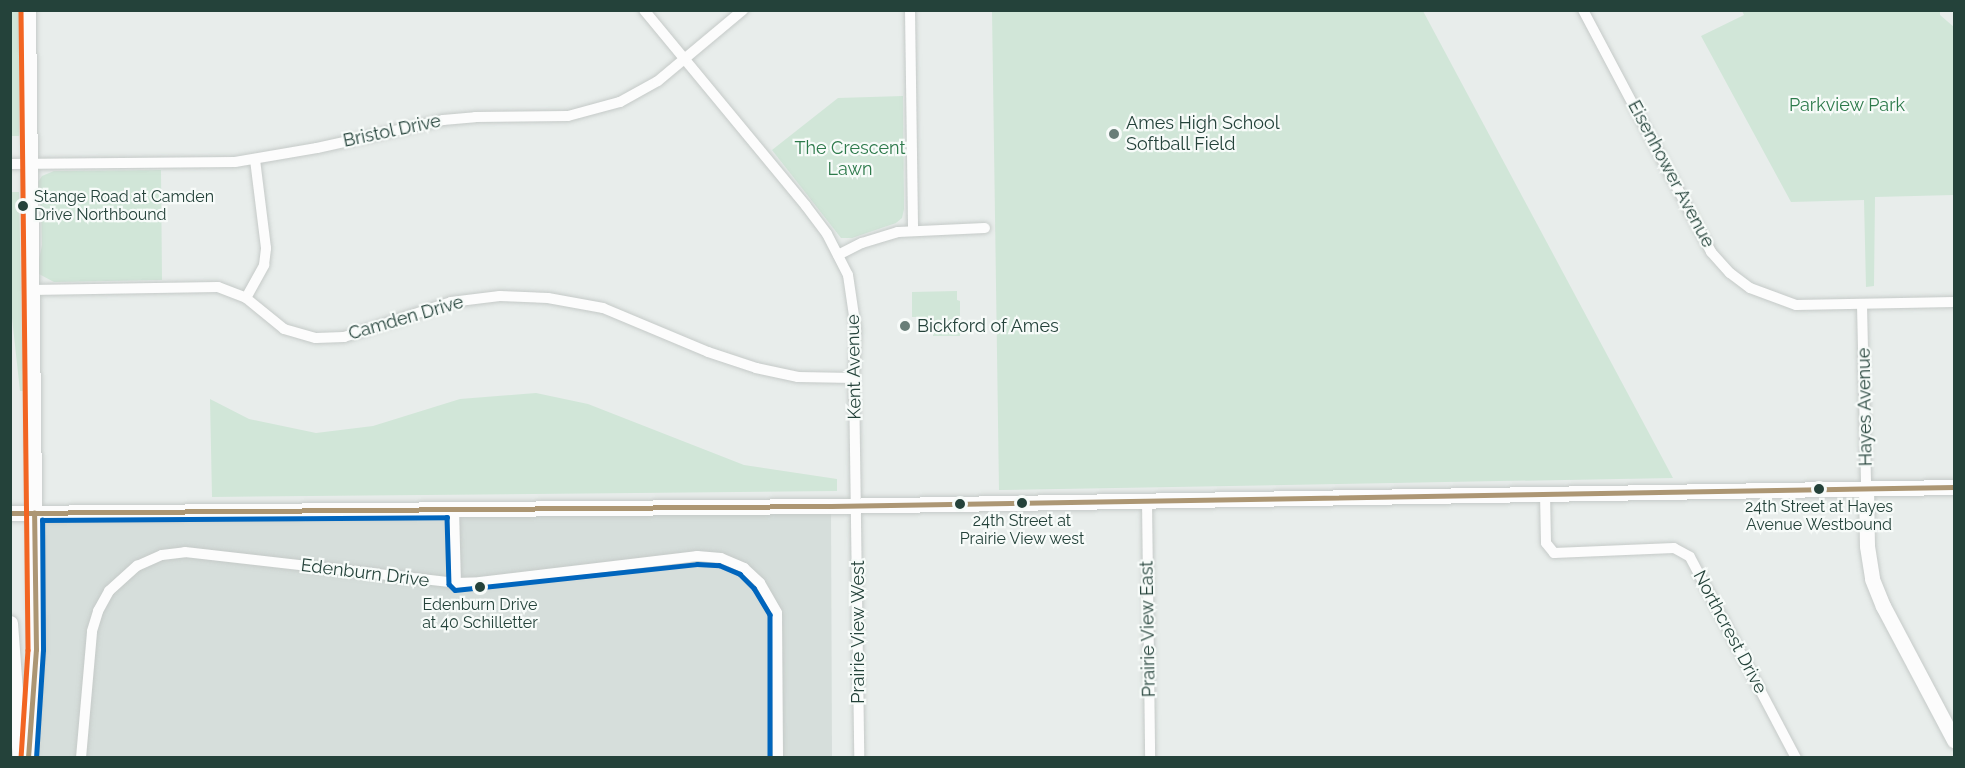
<!DOCTYPE html>
<html>
<head>
<meta charset="utf-8">
<style>
	body { margin:0 }
	#map { position:relative; width:1965px; height:768px; overflow:hidden; background:#e8edeb; font-family:Raleway,sans-serif }
	div>[style] { position:absolute }
	.built>* { inset:0; background:#d6dedb }
	.green>* { inset:0; background:#d1e6d8 }
	.roads { filter:drop-shadow(0 0 2px #c5cac8) drop-shadow(0 0 2px #c5cac8) }
	.street>* { height:10px; margin:-5px; padding:0 5px; transform-origin:5px; border-radius:5px; background:#fcfcfc }
	.secondary>* { height:15px; margin:-7.5px; padding:0 7.5px; transform-origin:7.5px; border-radius:7.5px; background:#fcfcfc }
	.bus-1>* { height:4.5px; margin:-2.25px; padding:0 2.25px; transform-origin:2.25px; border-radius:2.25px; background:#ac9673 }
	.bus-2>* { height:4.5px; margin:-2.25px; padding:0 2.25px; transform-origin:2.25px; border-radius:2.25px; background:#0065bd }
	.bus-3>* { height:4.5px; margin:-2.25px; padding:0 2.25px; transform-origin:2.25px; border-radius:2.25px; background:#f26522 }
	.dots>* { width:16px; height:16px; translate:-50% -50%; box-sizing:border-box; border:3px solid #f7fbf9; border-radius:50% }
	span { translate:-50% -50%; white-space:nowrap; text-align:center; line-height:1.15; -webkit-text-stroke:4.5px #f7fbf9; paint-order:stroke }
	.bus-label { font-size:16px; color:#24423a }
	.left { translate:0 -50%; text-align:left }
	.park-label { font-size:18px; color:#2d7a4b }
	.poi-label { font-size:18px; color:#24423a }
	.street-label { font-size:18px; color:#24423a }
	.frame { position:absolute; inset:0; border:12px solid #24423a; pointer-events:none }
</style>
</head>
<body>
<div id="map">
	<div class="built">
		<div style="clip-path:polygon(831px 506px,832px 757px,28px 758px,34px 513px)"></div>
	</div>
	<div class="green">
		<div style="clip-path:polygon(10px 11px,19px 11px,19px 136px,11px 136px)"></div>
		<div style="clip-path:polygon(992px 11px,1423px 11px,1673px 478px,999px 490px)"></div>
		<div style="clip-path:polygon(1742px 11px,1940px 11px,1940px 15px,1954px 27px,1954px 195px,1875px 197px,1874px 286px,1866px 287px,1864px 200px,1791px 202px,1701px 36px,1744px 15px)"></div>
		<div style="clip-path:polygon(903px 96px,904px 209px,902px 218px,896px 223px,852px 238px,841px 238px,772px 150px,838px 98px)"></div>
		<div style="clip-path:polygon(161px 170px,162px 280px,54px 282px,39px 274px,37px 269px,42px 245px,41px 207px,36px 195px,38px 182px,42px 176px,54px 171px)"></div>
		<div style="clip-path:polygon(10px 192px,19px 192px,23px 391px,20px 391px,12px 318px)"></div>
		<div style="clip-path:polygon(957px 291px,957px 300px,960px 301px,960px 336px,933px 336px,933px 331px,919px 331px,919px 317px,912px 317px,912px 292px)"></div>
		<div style="clip-path:polygon(536px 393px,588px 404px,744px 465px,837px 479px,837px 491px,212px 497px,210px 399px,249px 419px,316px 433px,373px 426px,460px 399px)"></div>
	</div>
	<div class="roads">
		<div class="street">
			<div style="left:644px;top:10px;width:254px;rotate:50.4deg"></div>
			<div style="left:806px;top:206px;width:35px;rotate:53deg"></div>
			<div style="left:827px;top:234px;width:46px;rotate:62.9deg"></div>
			<div style="left:848px;top:275px;width:55px;rotate:81.6deg"></div>
			<div style="left:856px;top:329px;width:49px;rotate:92.3deg"></div>
			<div style="left:854px;top:378px;width:380px;rotate:89.2deg"></div>
			<div style="left:910px;top:10px;width:220px;rotate:89.2deg"></div>
			<div style="left:1583px;top:10px;width:274px;rotate:62.1deg"></div>
			<div style="left:1711px;top:252px;width:28px;rotate:48deg"></div>
			<div style="left:1730px;top:273px;width:25px;rotate:37deg"></div>
			<div style="left:1750px;top:288px;width:49px;rotate:20.3deg"></div>
			<div style="left:1796px;top:305px;width:158px;rotate:-1.1deg"></div>
			<div style="left:10px;top:164px;width:225px;rotate:-0.5deg"></div>
			<div style="left:235px;top:162px;width:83px;rotate:-9.7deg"></div>
			<div style="left:317px;top:148px;width:129px;rotate:-12.5deg"></div>
			<div style="left:443px;top:120px;width:32px;rotate:-5deg"></div>
			<div style="left:475px;top:117px;width:93px;rotate:-0.6deg"></div>
			<div style="left:568px;top:116px;width:54px;rotate:-15.1deg"></div>
			<div style="left:620px;top:102px;width:43px;rotate:-28.9deg"></div>
			<div style="left:658px;top:81px;width:111px;rotate:-39.9deg"></div>
			<div style="left:838px;top:255px;width:27px;rotate:-27deg"></div>
			<div style="left:862px;top:243px;width:38px;rotate:-17deg"></div>
			<div style="left:898px;top:232px;width:87px;rotate:-2.6deg"></div>
			<div style="left:31px;top:290px;width:187px;rotate:-0.9deg"></div>
			<div style="left:218px;top:287px;width:30px;rotate:21deg"></div>
			<div style="left:246px;top:298px;width:49px;rotate:39.2deg"></div>
			<div style="left:284px;top:329px;width:33px;rotate:16deg"></div>
			<div style="left:316px;top:338px;width:28px;rotate:-2deg"></div>
			<div style="left:344px;top:337px;width:113px;rotate:-18.1deg"></div>
			<div style="left:451px;top:302px;width:49px;rotate:-7deg"></div>
			<div style="left:500px;top:296px;width:48px;rotate:2.4deg"></div>
			<div style="left:548px;top:298px;width:56px;rotate:10.3deg"></div>
			<div style="left:603px;top:308px;width:114px;rotate:22.7deg"></div>
			<div style="left:708px;top:352px;width:51px;rotate:18.4deg"></div>
			<div style="left:756px;top:368px;width:43px;rotate:12.1deg"></div>
			<div style="left:798px;top:377px;width:56px;rotate:1deg"></div>
			<div style="left:246px;top:298px;width:38px;rotate:-61deg"></div>
			<div style="left:264px;top:265px;width:17px;rotate:-83deg"></div>
			<div style="left:266px;top:248px;width:89px;rotate:-97.1deg"></div>
			<div style="left:1862px;top:305px;width:183px;rotate:88.7deg"></div>
			<div style="left:1545px;top:494px;width:49px;rotate:88.8deg"></div>
			<div style="left:1546px;top:543px;width:13px;rotate:51deg"></div>
			<div style="left:1554px;top:553px;width:120px;rotate:-2.4deg"></div>
			<div style="left:1674px;top:548px;width:18px;rotate:29deg"></div>
			<div style="left:1690px;top:557px;width:227px;rotate:62.2deg"></div>
			<div style="left:1147px;top:500px;width:258px;rotate:89.3deg"></div>
			<div style="left:454px;top:509px;width:74px;rotate:88.5deg"></div>
			<div style="left:81px;top:758px;width:127px;rotate:-85deg"></div>
			<div style="left:92px;top:631px;width:21px;rotate:-73deg"></div>
			<div style="left:98px;top:611px;width:23px;rotate:-61deg"></div>
			<div style="left:109px;top:591px;width:38px;rotate:-42deg"></div>
			<div style="left:137px;top:566px;width:27px;rotate:-24deg"></div>
			<div style="left:162px;top:555px;width:23px;rotate:-7deg"></div>
			<div style="left:185px;top:552px;width:273px;rotate:6.5deg"></div>
			<div style="left:456px;top:583px;width:24px;rotate:-2deg"></div>
			<div style="left:480px;top:582px;width:219px;rotate:-6.8deg"></div>
			<div style="left:697px;top:556px;width:24px;rotate:5deg"></div>
			<div style="left:721px;top:558px;width:25px;rotate:23deg"></div>
			<div style="left:744px;top:568px;width:22px;rotate:43deg"></div>
			<div style="left:760px;top:583px;width:34px;rotate:60deg"></div>
			<div style="left:777px;top:613px;width:145px;rotate:89.6deg"></div>
		</div>
		<div class="secondary">
			<div style="left:1866px;top:488px;width:58px;rotate:89deg"></div>
			<div style="left:1867px;top:546px;width:33px;rotate:81deg"></div>
			<div style="left:1872px;top:579px;width:29px;rotate:68deg"></div>
			<div style="left:1883px;top:606px;width:152px;rotate:62.1deg"></div>
			<div style="left:10px;top:513px;width:821px;rotate:-0.49deg"></div>
			<div style="left:831px;top:506px;width:1123px;rotate:-0.97deg"></div>
			<div style="left:10px;top:623px;width:135px;rotate:85.8deg"></div>
			<div style="left:28px;top:758px;width:108px;rotate:-85.8deg"></div>
			<div style="left:36px;top:650px;width:640px;rotate:-90.72deg"></div>
		</div>
	</div>
	<div class="bus-1">
		<div style="left:10px;top:513px;width:821px;rotate:-0.49deg"></div>
		<div style="left:831px;top:506px;width:1123px;rotate:-0.97deg"></div>
		<div style="left:28px;top:758px;width:108px;rotate:-85.8deg"></div>
		<div style="left:36px;top:650px;width:137px;rotate:-90.8deg"></div>
	</div>
	<div class="bus-2">
		<div style="left:36px;top:758px;width:108px;rotate:-86.3deg"></div>
		<div style="left:43px;top:650px;width:130px;rotate:-90.4deg"></div>
		<div style="left:42px;top:520px;width:405px;rotate:-0.4deg"></div>
		<div style="left:447px;top:517px;width:67px;rotate:88.3deg"></div>
		<div style="left:449px;top:584px;width:8px;rotate:45deg"></div>
		<div style="left:455px;top:590px;width:243px;rotate:-6.1deg"></div>
		<div style="left:697px;top:564px;width:22px;rotate:3deg"></div>
		<div style="left:719px;top:565px;width:23px;rotate:23deg"></div>
		<div style="left:740px;top:574px;width:20px;rotate:45deg"></div>
		<div style="left:754px;top:588px;width:31px;rotate:59deg"></div>
		<div style="left:770px;top:615px;width:143px;rotate:90deg"></div>
	</div>
	<div class="bus-3">
		<div style="left:21px;top:10px;width:640px;rotate:89.37deg"></div>
		<div style="left:28px;top:650px;width:107px;rotate:93.7deg"></div>
	</div>
	<div class="dots">
		<div style="left:1114px;top:134px;background:#697e78"></div>
		<div style="left:23px;top:206px;background:#24423a"></div>
		<div style="left:905px;top:326px;background:#697e78"></div>
		<div style="left:1819px;top:489px;background:#24423a"></div>
		<div style="left:1022px;top:503px;background:#24423a"></div>
		<div style="left:960px;top:504px;background:#24423a"></div>
		<div style="left:480px;top:587px;background:#24423a"></div>
	</div>
	<div class="bus-label">
		<span class="left" style="left:34px;top:206px">Stange Road at Camden<br>Drive Northbound</span>
		<span style="left:1819px;top:516px">24th Street at Hayes<br>Avenue Westbound</span>
		<span style="left:1022px;top:530px">24th Street at<br>Prairie View west</span>
		<span style="left:480px;top:614px">Edenburn Drive<br>at 40 Schilletter</span>
	</div>
	<div class="park-label">
		<span style="left:1847px;top:105px">Parkview Park</span>
		<span style="left:850px;top:159px">The Crescent<br>Lawn</span>
	</div>
	<div class="poi-label">
		<span class="left" style="left:1126px;top:134px">Ames High School<br>Softball Field</span>
		<span class="left" style="left:917px;top:326px">Bickford of Ames</span>
	</div>
	<div class="street-label">
		<span style="left:392px;top:131px;rotate:-12deg">Bristol Drive</span>
		<span style="left:1671px;top:174px;rotate:62deg">Eisenhower Avenue</span>
		<span style="left:406px;top:318px;rotate:-16deg">Camden Drive</span>
		<span style="left:854px;top:367px;rotate:-91deg">Kent Avenue</span>
		<span style="left:1865px;top:407px;rotate:-91deg">Hayes Avenue</span>
		<span style="left:365px;top:573px;rotate:7deg">Edenburn Drive</span>
		<span style="left:1148px;top:629px;rotate:-91deg">Prairie View East</span>
		<span style="left:858px;top:632px;rotate:-90deg">Prairie View West</span>
		<span style="left:1730px;top:632px;rotate:62deg">Northcrest Drive</span>
	</div>
	<div class="frame"></div>
</div>
</body>
</html>
